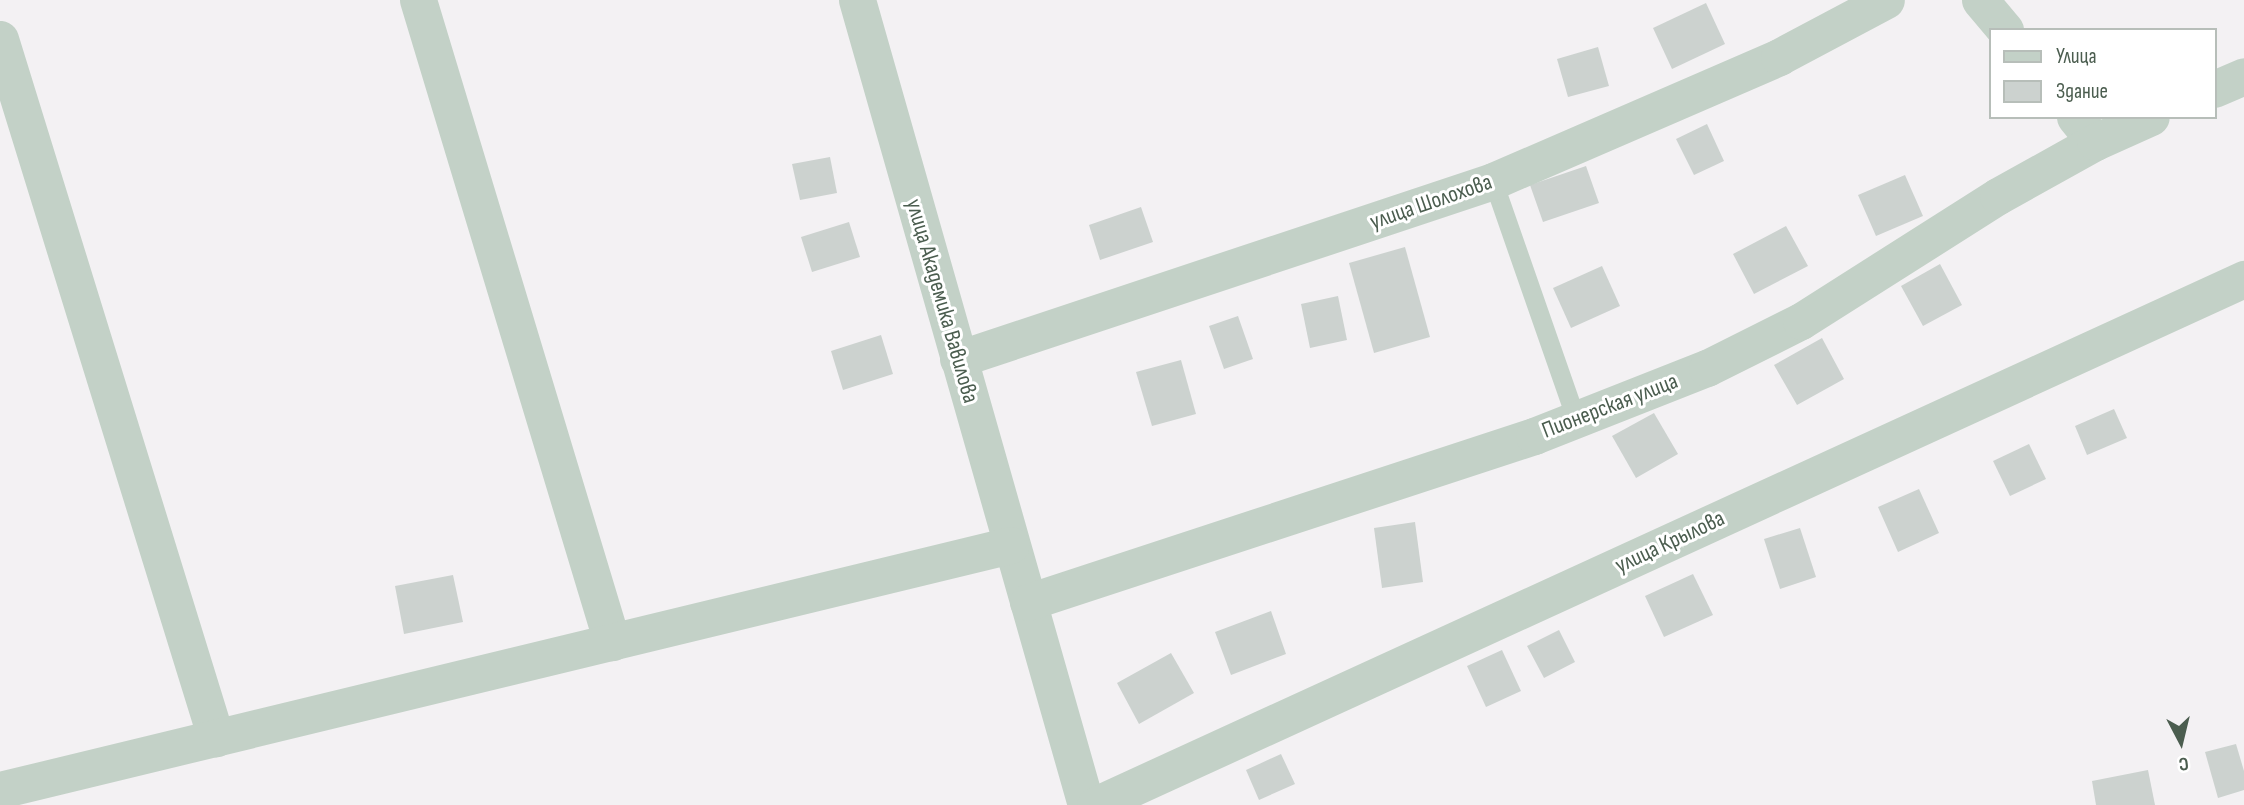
<!DOCTYPE html>
<html>
<head>
<meta charset="utf-8">
<style>
	body { margin:0 }
	#map { position:relative; width:2244px; height:805px; overflow:hidden; background:#f3f1f3; font-family:"Sofia Sans Condensed",sans-serif }
	div>[style] { position:absolute }
	.building>* { inset:0; background:#ccd2cf }
	.lane>* { height:19px; margin:-9.5px; padding:0 9.5px; transform-origin:9.5px; border-radius:9.5px; background:#c3d1c7 }
	.street>* { height:37px; margin:-18.5px; padding:0 18.5px; transform-origin:18.5px; border-radius:18.5px; background:#c3d1c7 }
	span { translate:-50% -50%; white-space:nowrap; text-align:center; line-height:1.15; -webkit-text-stroke:6px #fff; paint-order:stroke }
	.street-label { font-size:23px; color:#4b5d4f }
	.legend { position:absolute; left:1989px; top:28px; width:228px; height:91px; box-sizing:border-box; background:#fff; border:2px solid #b7beb9; margin:0; padding:9px 12px; list-style:none; font-size:21px; color:#4b5d4f }
	.legend li { display:flex; align-items:center; gap:14px; height:35px }
	.legend b { width:35px; border:2px solid #b7beb9 }
	.north { position:absolute; left:2146px; top:707px; width:70px; height:70px; -webkit-text-stroke:5px #fff; paint-order:stroke; rotate:173deg; font-size:19px; font-weight:700; line-height:28px; text-align:center; color:#4b5d4f }
	.north::after { content:''; display:block; margin:auto; width:24px; height:32px; background:#4b5d4f; clip-path:polygon(50% 0,100% 100%,50% 72%,0 100%) }
</style>
</head>
<body>
<div id="map">
	<div class="building">
		<div style="clip-path:polygon(1706px 3px,1725px 44px,1672px 69px,1653px 28px)"></div>
		<div style="clip-path:polygon(1598px 47px,1609px 86px,1568px 97px,1557px 59px)"></div>
		<div style="clip-path:polygon(1707px 124px,1724px 161px,1694px 175px,1676px 139px)"></div>
		<div style="clip-path:polygon(830px 157px,837px 193px,800px 200px,792px 164px)"></div>
		<div style="clip-path:polygon(1586px 166px,1599px 203px,1543px 222px,1530px 185px)"></div>
		<div style="clip-path:polygon(1905px 175px,1923px 216px,1876px 236px,1858px 195px)"></div>
		<div style="clip-path:polygon(1141px 207px,1153px 242px,1100px 260px,1089px 225px)"></div>
		<div style="clip-path:polygon(849px 222px,860px 257px,812px 272px,801px 237px)"></div>
		<div style="clip-path:polygon(1786px 226px,1808px 266px,1754px 294px,1733px 254px)"></div>
		<div style="clip-path:polygon(1405px 247px,1430px 337px,1374px 353px,1349px 263px)"></div>
		<div style="clip-path:polygon(1940px 264px,1962px 305px,1923px 326px,1901px 286px)"></div>
		<div style="clip-path:polygon(1602px 266px,1620px 306px,1571px 328px,1553px 288px)"></div>
		<div style="clip-path:polygon(1338px 296px,1347px 340px,1310px 348px,1301px 304px)"></div>
		<div style="clip-path:polygon(1238px 316px,1253px 359px,1224px 369px,1209px 326px)"></div>
		<div style="clip-path:polygon(881px 335px,893px 374px,843px 390px,831px 351px)"></div>
		<div style="clip-path:polygon(1822px 338px,1844px 379px,1797px 405px,1774px 365px)"></div>
		<div style="clip-path:polygon(1181px 360px,1196px 414px,1152px 426px,1136px 372px)"></div>
		<div style="clip-path:polygon(2114px 409px,2127px 438px,2087px 455px,2075px 426px)"></div>
		<div style="clip-path:polygon(1654px 413px,1678px 454px,1636px 478px,1612px 436px)"></div>
		<div style="clip-path:polygon(2029px 444px,2046px 479px,2010px 496px,1993px 461px)"></div>
		<div style="clip-path:polygon(1919px 489px,1939px 533px,1898px 552px,1878px 507px)"></div>
		<div style="clip-path:polygon(1415px 522px,1423px 582px,1382px 588px,1374px 528px)"></div>
		<div style="clip-path:polygon(1800px 528px,1816px 577px,1780px 589px,1764px 539px)"></div>
		<div style="clip-path:polygon(1693px 574px,1713px 615px,1664px 637px,1645px 596px)"></div>
		<div style="clip-path:polygon(453px 575px,463px 622px,404px 634px,395px 586px)"></div>
		<div style="clip-path:polygon(1271px 611px,1286px 654px,1231px 675px,1215px 632px)"></div>
		<div style="clip-path:polygon(1559px 630px,1575px 662px,1544px 678px,1527px 646px)"></div>
		<div style="clip-path:polygon(1502px 650px,1521px 691px,1486px 707px,1467px 666px)"></div>
		<div style="clip-path:polygon(1171px 653px,1194px 693px,1139px 724px,1117px 683px)"></div>
		<div style="clip-path:polygon(2236px 744px,2244px 771px,2244px 790px,2218px 798px,2205px 752px)"></div>
		<div style="clip-path:polygon(1281px 754px,1295px 784px,1259px 800px,1246px 770px)"></div>
		<div style="clip-path:polygon(2148px 770px,2155px 805px,2096px 805px,2092px 781px)"></div>
	</div>
	<div class="lane">
		<div style="left:1493px;top:181px;width:252px;rotate:70.8deg"></div>
	</div>
	<div class="street">
		<div style="left:418px;top:0;width:671px;rotate:73.19deg"></div>
		<div style="left:857px;top:0;width:837px;rotate:74.12deg"></div>
		<div style="left:1980px;top:0;width:39px;rotate:50deg"></div>
		<div style="left:0;top:39px;width:732px;rotate:72.83deg"></div>
		<div style="left:2214px;top:89px;width:33px;rotate:-23deg"></div>
		<div style="left:2075px;top:117px;width:32px;rotate:51deg"></div>
		<div style="left:958px;top:359px;width:564px;rotate:-18.4deg"></div>
		<div style="left:1493px;top:181px;width:312px;rotate:-23.4deg"></div>
		<div style="left:1779px;top:57px;width:121px;rotate:-28deg"></div>
		<div style="left:1028px;top:602px;width:533px;rotate:-18.16deg"></div>
		<div style="left:1534px;top:436px;width:186px;rotate:-21.5deg"></div>
		<div style="left:1707px;top:368px;width:105px;rotate:-26.6deg"></div>
		<div style="left:1801px;top:321px;width:233px;rotate:-32.4deg"></div>
		<div style="left:1998px;top:196px;width:111px;rotate:-29.1deg"></div>
		<div style="left:2095px;top:142px;width:61px;rotate:-24.1deg"></div>
		<div style="left:0;top:790px;width:1040px;rotate:-13.62deg"></div>
		<div style="left:1095px;top:805px;width:1264px;rotate:-24.6deg"></div>
	</div>
	<div class="street-label">
		<span style="left:1431px;top:202px;rotate:-19deg">улица Шолохова</span>
		<span style="left:942px;top:301px;rotate:74deg">улица Академика Вавилова</span>
		<span style="left:1610px;top:406px;rotate:-21deg">Пионерская улица</span>
		<span style="left:1670px;top:542px;rotate:-25deg">улица Крылова</span>
	</div>
	<ul class="legend">
	<li><b style="height:9px;background:#c3d1c7"></b>Улица</li>
	<li><b style="height:19px;background:#ccd2cf"></b>Здание</li>
	</ul>
	<div class="north">С</div>
</div>
</body>
</html>
